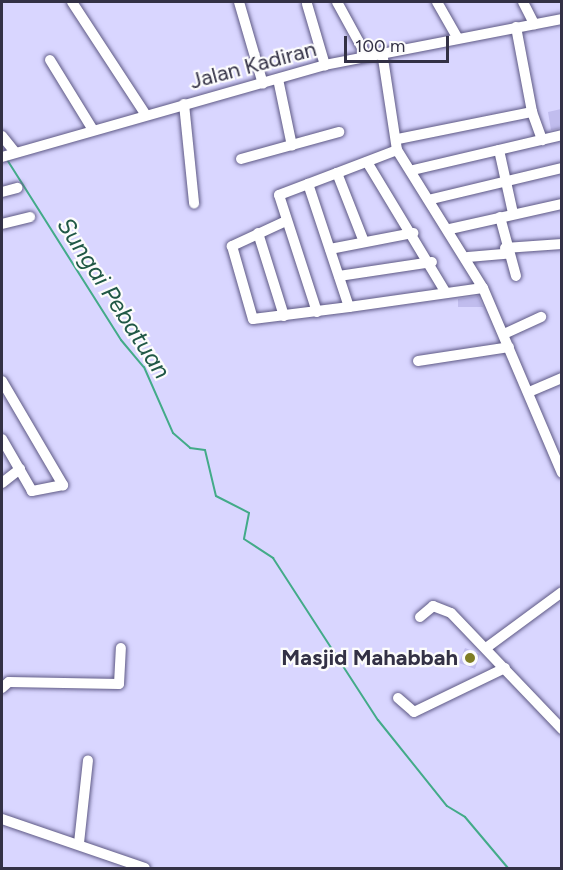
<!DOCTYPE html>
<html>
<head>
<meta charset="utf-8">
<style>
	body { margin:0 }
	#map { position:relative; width:563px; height:870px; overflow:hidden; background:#d9d6ff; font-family:Figtree,sans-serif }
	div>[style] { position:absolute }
	.stream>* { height:2px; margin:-1px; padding:0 1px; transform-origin:1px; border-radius:1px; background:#43ab89 }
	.building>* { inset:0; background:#c1bdee }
	.roads { filter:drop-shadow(0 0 2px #5e5985) drop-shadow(0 0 2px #5e5985) }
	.minor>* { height:10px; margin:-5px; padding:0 5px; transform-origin:5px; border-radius:5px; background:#fff }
	.dots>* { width:16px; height:16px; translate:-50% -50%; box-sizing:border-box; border:3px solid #fcfcfc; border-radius:50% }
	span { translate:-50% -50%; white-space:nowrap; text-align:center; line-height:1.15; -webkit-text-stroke:4.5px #fcfcfc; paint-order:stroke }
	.street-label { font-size:22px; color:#333145 }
	.poi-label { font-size:22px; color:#333145; font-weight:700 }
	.right { translate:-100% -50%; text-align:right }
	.water-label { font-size:24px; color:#205846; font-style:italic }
	.frame { position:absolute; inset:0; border:3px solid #333145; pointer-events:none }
	.scale { position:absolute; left:344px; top:36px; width:105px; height:27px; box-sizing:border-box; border:3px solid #333145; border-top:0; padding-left:8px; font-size:18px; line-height:21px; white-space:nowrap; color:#333145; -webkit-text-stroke:4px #fcfcfc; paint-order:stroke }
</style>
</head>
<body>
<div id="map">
	<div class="stream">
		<div style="left:6px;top:158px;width:215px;rotate:57.7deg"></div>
		<div style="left:121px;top:340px;width:35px;rotate:50deg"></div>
		<div style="left:144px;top:367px;width:72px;rotate:66.3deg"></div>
		<div style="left:173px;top:433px;width:23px;rotate:41deg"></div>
		<div style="left:190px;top:448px;width:15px;rotate:8deg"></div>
		<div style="left:205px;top:450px;width:47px;rotate:76.6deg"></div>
		<div style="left:216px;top:496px;width:37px;rotate:27deg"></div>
		<div style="left:249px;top:513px;width:26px;rotate:101deg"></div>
		<div style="left:244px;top:539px;width:35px;rotate:33deg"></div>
		<div style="left:273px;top:558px;width:193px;rotate:57.1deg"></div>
		<div style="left:378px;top:720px;width:110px;rotate:51.3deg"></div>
		<div style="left:447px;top:806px;width:21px;rotate:31deg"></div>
		<div style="left:465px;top:817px;width:67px;rotate:49.9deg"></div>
	</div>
	<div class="building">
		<div style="clip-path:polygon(561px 109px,561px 128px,551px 130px,548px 112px)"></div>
		<div style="clip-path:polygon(478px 296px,483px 307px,458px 307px,458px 299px)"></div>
		<div style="clip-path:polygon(465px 648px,480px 654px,475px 669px,459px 663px)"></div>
	</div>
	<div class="roads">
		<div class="minor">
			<div style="left:72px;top:2px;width:135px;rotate:56.8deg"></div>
			<div style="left:239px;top:2px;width:85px;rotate:73.7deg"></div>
			<div style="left:337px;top:2px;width:60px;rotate:61.3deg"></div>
			<div style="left:437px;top:2px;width:40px;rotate:60.3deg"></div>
			<div style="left:523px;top:2px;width:25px;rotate:63deg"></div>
			<div style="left:307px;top:4px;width:64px;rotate:73.6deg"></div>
			<div style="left:516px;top:27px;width:86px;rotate:79.3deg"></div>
			<div style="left:382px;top:52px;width:99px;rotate:81.3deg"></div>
			<div style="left:397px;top:150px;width:163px;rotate:58.1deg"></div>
			<div style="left:483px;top:288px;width:201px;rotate:66.9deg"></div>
			<div style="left:50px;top:60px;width:82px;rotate:58.4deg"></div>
			<div style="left:278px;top:79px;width:68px;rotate:78.2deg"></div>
			<div style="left:184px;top:104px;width:100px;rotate:84.2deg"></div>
			<div style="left:2px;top:136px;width:21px;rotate:51deg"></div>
			<div style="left:398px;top:139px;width:137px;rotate:-11.4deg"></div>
			<div style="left:532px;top:112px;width:30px;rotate:70deg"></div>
			<div style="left:499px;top:150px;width:65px;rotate:77.5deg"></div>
			<div style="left:2px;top:157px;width:336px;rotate:-15.9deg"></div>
			<div style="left:325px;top:65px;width:241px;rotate:-11deg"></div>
			<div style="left:241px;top:159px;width:102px;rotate:-15.4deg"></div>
			<div style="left:367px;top:162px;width:153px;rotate:58.9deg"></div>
			<div style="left:413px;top:170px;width:153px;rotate:-13.2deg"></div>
			<div style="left:337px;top:173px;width:64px;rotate:-21deg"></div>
			<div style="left:2px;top:192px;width:16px;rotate:-15deg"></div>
			<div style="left:432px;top:199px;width:134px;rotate:-13.4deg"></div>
			<div style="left:500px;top:217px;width:61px;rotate:74.8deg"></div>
			<div style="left:286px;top:221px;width:60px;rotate:155.2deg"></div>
			<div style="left:232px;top:246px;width:76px;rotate:74deg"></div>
			<div style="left:253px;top:319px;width:97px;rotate:-7.1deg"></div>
			<div style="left:349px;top:307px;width:130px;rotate:-108.4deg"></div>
			<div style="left:2px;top:224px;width:29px;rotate:-14deg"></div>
			<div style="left:450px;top:229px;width:115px;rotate:-12.6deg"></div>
			<div style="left:258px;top:233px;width:87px;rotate:72.6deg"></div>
			<div style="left:505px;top:248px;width:57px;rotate:-4deg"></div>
			<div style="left:330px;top:249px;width:85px;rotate:-10.9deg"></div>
			<div style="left:468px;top:257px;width:38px;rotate:-5deg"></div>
			<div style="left:339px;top:276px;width:94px;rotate:-8.6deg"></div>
			<div style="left:349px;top:307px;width:135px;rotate:-8.1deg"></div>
			<div style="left:317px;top:312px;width:123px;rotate:-108deg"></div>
			<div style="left:279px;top:195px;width:62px;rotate:-20.8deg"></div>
			<div style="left:337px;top:173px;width:74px;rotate:68.6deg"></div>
			<div style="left:504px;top:334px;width:41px;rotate:-24.7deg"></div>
			<div style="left:418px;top:361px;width:92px;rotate:-8.7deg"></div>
			<div style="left:2px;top:381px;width:121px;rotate:59.6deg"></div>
			<div style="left:63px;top:485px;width:32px;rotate:169deg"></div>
			<div style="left:32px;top:491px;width:60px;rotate:-120deg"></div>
			<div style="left:529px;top:392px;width:36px;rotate:-23deg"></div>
			<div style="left:2px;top:483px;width:23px;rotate:-38deg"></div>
			<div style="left:420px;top:617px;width:17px;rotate:-40deg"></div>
			<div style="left:433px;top:606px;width:19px;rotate:21deg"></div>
			<div style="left:451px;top:613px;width:161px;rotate:46.3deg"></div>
			<div style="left:486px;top:648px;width:94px;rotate:-36.4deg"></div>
			<div style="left:2px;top:688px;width:9px;rotate:-41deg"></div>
			<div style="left:9px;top:682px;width:110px;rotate:1deg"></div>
			<div style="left:119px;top:684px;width:36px;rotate:-87deg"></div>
			<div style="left:398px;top:698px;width:21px;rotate:41deg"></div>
			<div style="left:414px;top:712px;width:101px;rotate:-25.8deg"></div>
			<div style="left:2px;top:819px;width:151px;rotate:18.9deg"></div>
			<div style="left:79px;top:843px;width:83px;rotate:-83.8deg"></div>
		</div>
	</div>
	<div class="dots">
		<div style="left:470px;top:658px;background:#7f7d25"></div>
	</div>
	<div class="street-label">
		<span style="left:253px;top:65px;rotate:-15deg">Jalan Kadiran</span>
	</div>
	<div class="poi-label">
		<span class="right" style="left:458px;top:658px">Masjid Mahabbah</span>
	</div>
	<div class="water-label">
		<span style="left:114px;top:298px;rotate:57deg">Sungai Pebatuan</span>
	</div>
	<div class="frame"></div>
	<div class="scale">100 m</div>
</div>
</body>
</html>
